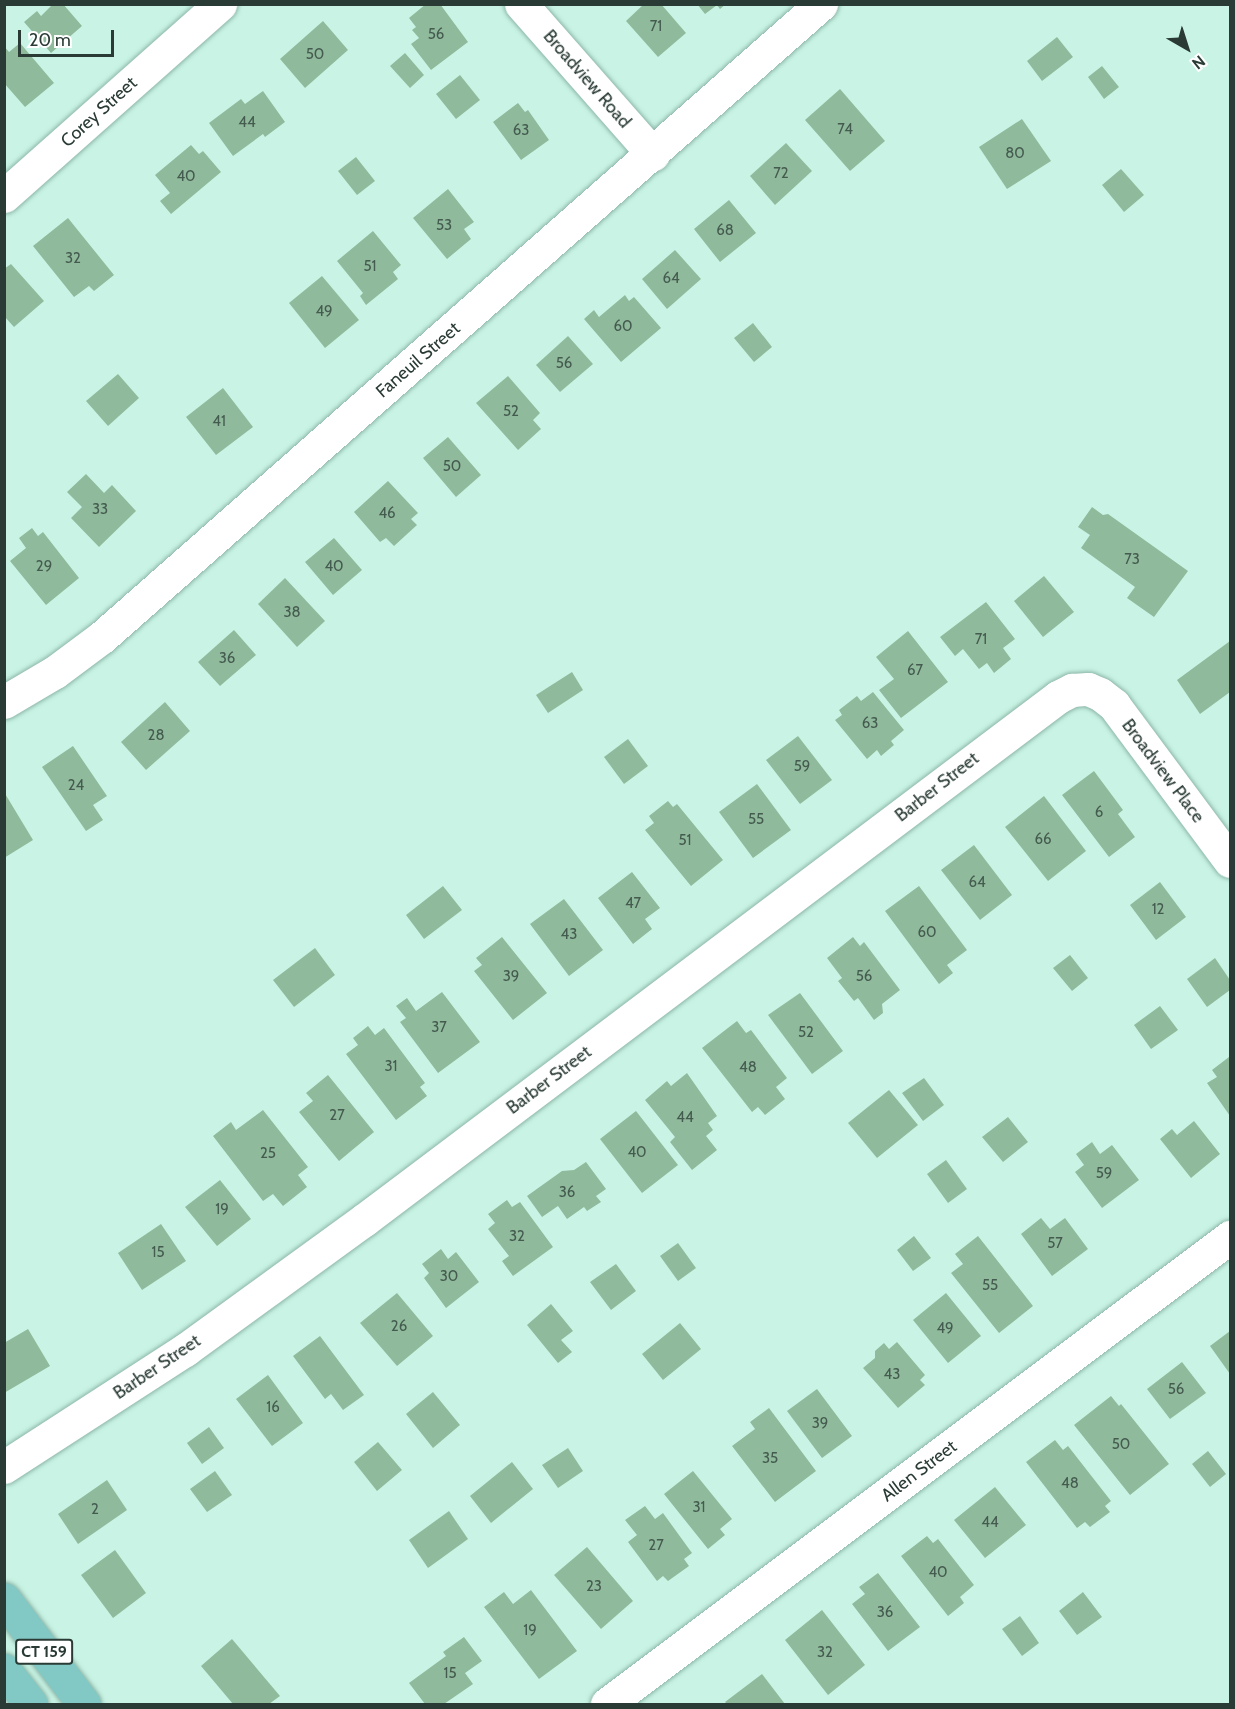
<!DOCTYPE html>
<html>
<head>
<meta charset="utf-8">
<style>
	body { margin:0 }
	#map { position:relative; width:1235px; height:1709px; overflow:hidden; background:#c9f4e5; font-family:Cabin,sans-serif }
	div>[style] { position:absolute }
	.building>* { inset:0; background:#90ba9c }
	.roads { filter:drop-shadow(0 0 2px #8db6a8) drop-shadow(0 0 2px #8db6a8) }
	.minor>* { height:33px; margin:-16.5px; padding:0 16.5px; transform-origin:16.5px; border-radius:16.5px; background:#fff }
	.major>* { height:33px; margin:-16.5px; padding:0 16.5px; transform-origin:16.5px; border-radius:16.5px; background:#82c9c5 }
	span { translate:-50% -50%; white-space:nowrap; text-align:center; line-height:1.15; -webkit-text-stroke:4.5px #fff; paint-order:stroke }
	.number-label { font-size:15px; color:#445b4f }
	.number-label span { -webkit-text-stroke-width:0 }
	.shield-label span { padding:2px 4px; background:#fff; border:2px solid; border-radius:4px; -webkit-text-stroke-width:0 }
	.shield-label { font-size:16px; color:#2a3b35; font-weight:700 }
	.street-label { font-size:18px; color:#2a3b35 }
	.frame { position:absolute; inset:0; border:6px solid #2a3b35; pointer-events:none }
	.north { position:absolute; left:1157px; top:18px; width:60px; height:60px; -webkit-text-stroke:4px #fff; paint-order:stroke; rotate:141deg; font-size:16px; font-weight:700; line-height:24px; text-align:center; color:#2a3b35 }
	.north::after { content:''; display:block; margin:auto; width:21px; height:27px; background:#2a3b35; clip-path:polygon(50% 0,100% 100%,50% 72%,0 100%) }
	.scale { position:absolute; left:18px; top:30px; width:96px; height:27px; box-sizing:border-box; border:3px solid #2a3b35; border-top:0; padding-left:8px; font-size:18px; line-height:21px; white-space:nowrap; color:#2a3b35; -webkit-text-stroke:4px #fff; paint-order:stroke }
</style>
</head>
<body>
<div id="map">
	<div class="building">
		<div style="clip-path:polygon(53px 4px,63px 4px,82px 26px,51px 53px,24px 22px,37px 11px,41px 16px)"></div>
		<div style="clip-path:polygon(426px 4px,440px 4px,468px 42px,431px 70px,411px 44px,419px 38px,412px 30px,416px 27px,409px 18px)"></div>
		<div style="clip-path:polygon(644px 4px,661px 4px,686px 33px,658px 57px,626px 21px)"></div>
		<div style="clip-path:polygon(697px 4px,726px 4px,720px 9px,717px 5px,705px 14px)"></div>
		<div style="clip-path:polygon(323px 21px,348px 50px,305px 88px,280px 59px)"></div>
		<div style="clip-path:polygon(1057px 37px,1073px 57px,1042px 81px,1027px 61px)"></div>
		<div style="clip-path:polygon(20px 43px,54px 83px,25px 107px,4px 83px,4px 46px,9px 52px)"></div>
		<div style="clip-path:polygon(405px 53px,424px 75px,410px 88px,390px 66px)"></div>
		<div style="clip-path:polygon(1102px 66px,1119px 87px,1104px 99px,1088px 77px)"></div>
		<div style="clip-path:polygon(460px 75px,480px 100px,456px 119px,436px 94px)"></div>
		<div style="clip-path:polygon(840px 89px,885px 141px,850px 171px,805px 120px)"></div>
		<div style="clip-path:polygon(263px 91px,285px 122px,265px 137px,263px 134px,233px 156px,209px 123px,241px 99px,245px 104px)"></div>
		<div style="clip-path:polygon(518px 103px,525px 112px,528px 110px,549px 140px,521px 160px,493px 122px)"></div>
		<div style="clip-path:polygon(1022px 119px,1051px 161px,1007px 189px,979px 147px)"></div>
		<div style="clip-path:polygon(786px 143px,812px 171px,775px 205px,750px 176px)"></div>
		<div style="clip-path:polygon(191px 145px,199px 154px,203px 151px,221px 172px,171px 214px,160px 201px,170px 193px,155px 175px)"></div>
		<div style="clip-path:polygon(356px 157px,375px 181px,357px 195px,338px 171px)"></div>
		<div style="clip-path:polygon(1121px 169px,1144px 195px,1124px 212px,1102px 185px)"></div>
		<div style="clip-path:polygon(448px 189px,474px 222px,464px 229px,471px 239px,447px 259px,413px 218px)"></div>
		<div style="clip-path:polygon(729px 200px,756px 233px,720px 262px,694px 229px)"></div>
		<div style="clip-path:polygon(68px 218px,114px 275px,94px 291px,89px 286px,74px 297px,33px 246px)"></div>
		<div style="clip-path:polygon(373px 231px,401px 265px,393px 272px,398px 279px,366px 305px,360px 296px,363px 293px,337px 261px)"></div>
		<div style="clip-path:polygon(675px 250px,701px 279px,667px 309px,642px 279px)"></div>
		<div style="clip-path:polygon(11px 264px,44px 301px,14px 327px,4px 316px,4px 269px)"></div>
		<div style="clip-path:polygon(322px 276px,359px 320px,325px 348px,289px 303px)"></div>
		<div style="clip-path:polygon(625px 295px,629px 301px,634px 297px,661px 328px,621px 362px,584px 319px,594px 310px,599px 317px)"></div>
		<div style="clip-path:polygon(753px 323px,772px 347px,754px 362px,734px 338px)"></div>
		<div style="clip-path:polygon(568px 336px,593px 364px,560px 392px,536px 365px)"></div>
		<div style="clip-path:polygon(118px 374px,139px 398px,108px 426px,86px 401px)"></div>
		<div style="clip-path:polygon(508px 376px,540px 413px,533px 420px,541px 429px,518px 450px,476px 403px)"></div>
		<div style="clip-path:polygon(223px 388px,253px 427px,216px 455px,186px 417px)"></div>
		<div style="clip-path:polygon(448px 437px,481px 475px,456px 497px,423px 458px)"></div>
		<div style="clip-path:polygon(86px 474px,104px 493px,112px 485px,136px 511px,99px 547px,71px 518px,82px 507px,67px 492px)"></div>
		<div style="clip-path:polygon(388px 481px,418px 513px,411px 519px,417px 525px,394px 546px,386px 538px,380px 542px,354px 512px)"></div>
		<div style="clip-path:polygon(1092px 507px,1103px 515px,1108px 514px,1188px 571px,1154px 617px,1127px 598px,1135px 587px,1081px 548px,1090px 535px,1078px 527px)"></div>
		<div style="clip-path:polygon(32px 528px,38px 536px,43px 532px,79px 578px,46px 605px,10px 561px,26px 548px,19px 538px)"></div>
		<div style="clip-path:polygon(334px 538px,362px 570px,333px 595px,305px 562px)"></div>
		<div style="clip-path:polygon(1044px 576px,1074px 612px,1043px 637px,1014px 601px)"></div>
		<div style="clip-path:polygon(285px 578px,325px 621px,297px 647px,258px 604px)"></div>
		<div style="clip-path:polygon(986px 602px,1015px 639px,1003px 648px,1011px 659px,994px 673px,987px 663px,979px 669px,963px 649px,955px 656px,940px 637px)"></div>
		<div style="clip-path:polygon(234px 630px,256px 655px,220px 686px,198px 662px)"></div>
		<div style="clip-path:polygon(908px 631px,948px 682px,901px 718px,879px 690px,894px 679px,876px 657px)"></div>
		<div style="clip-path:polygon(1230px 641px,1230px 692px,1200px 714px,1177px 680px)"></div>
		<div style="clip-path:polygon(572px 672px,583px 690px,548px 713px,536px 695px)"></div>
		<div style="clip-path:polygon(873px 692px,904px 730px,891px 741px,894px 745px,881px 756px,877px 750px,867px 759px,835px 720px,842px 715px,839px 710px,857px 696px,861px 701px)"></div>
		<div style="clip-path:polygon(165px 702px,190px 731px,146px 770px,121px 742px)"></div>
		<div style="clip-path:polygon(798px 736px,832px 780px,800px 804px,766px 760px)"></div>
		<div style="clip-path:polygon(628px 739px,648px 766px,624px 784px,604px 757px)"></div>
		<div style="clip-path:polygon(73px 746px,107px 796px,93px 805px,103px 820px,86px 831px,42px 767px)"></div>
		<div style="clip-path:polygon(1094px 771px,1123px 810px,1118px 814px,1135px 837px,1109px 857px,1062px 795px)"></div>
		<div style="clip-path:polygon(757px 784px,791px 830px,753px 858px,719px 812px)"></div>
		<div style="clip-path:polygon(4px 792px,33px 840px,4px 858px)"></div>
		<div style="clip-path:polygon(1044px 796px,1086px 851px,1048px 881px,1005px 827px)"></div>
		<div style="clip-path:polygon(668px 801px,673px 807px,677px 804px,723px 860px,691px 886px,645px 830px,654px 823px,649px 816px)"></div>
		<div style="clip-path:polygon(974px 845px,1012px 895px,980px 920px,941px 870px)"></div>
		<div style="clip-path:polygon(632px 872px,660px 908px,645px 919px,652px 929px,633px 944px,598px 898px)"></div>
		<div style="clip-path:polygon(1160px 882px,1186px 917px,1156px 940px,1130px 905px)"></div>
		<div style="clip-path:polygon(443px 886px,462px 910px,424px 939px,406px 915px)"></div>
		<div style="clip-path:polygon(919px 886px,967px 950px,947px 965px,953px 973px,939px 984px,885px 911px)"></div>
		<div style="clip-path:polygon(564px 899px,603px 950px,569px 976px,530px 924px)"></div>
		<div style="clip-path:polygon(502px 937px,547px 993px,513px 1020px,474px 971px,482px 965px,476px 958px)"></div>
		<div style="clip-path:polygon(853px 937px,860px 946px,864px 942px,900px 990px,882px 1004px,883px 1013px,874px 1020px,858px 998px,854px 1001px,838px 981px,842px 978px,827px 958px)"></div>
		<div style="clip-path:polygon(315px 948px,335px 975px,294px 1007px,273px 980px)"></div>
		<div style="clip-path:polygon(1070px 955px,1088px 978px,1072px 991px,1053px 968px)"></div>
		<div style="clip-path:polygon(1215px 958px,1230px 980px,1230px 990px,1207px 1007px,1187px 979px)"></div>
		<div style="clip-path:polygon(442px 992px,480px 1042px,438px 1073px,400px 1022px,406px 1018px,396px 1006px,407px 998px,416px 1011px)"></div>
		<div style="clip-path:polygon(800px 993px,843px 1051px,812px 1074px,768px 1015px)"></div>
		<div style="clip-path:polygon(1160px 1006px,1178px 1030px,1151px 1049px,1134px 1025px)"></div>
		<div style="clip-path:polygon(737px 1021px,746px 1033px,751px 1030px,787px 1078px,776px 1087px,785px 1099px,765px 1115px,758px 1107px,752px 1112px,702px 1048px)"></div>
		<div style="clip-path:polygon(368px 1026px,375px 1035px,384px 1028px,425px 1083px,420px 1087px,427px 1096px,396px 1120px,346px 1054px,358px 1045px,353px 1038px)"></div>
		<div style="clip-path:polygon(1229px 1057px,1230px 1059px,1230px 1116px,1207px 1083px,1217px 1077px,1212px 1070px)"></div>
		<div style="clip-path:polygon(687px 1073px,717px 1116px,708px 1123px,713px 1130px,706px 1136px,717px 1150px,692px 1170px,670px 1142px,675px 1137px,645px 1100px,667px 1081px,671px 1086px)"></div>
		<div style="clip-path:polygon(328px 1075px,374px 1132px,339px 1161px,299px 1112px,313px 1101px,306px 1093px)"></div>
		<div style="clip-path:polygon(924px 1078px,944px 1105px,923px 1121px,902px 1093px)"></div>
		<div style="clip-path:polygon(889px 1090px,918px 1125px,877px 1158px,848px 1123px)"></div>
		<div style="clip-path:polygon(263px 1110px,308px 1167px,298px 1175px,307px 1187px,283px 1206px,273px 1194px,263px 1201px,213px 1136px,231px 1122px,236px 1130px)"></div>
		<div style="clip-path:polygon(636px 1111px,678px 1165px,642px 1193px,600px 1139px)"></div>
		<div style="clip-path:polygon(1008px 1117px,1028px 1142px,1003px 1162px,982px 1137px)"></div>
		<div style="clip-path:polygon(1194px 1121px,1220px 1154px,1191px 1178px,1160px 1139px,1172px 1129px,1177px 1135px)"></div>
		<div style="clip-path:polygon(1092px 1142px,1100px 1154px,1112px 1145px,1139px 1180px,1102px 1208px,1075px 1172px,1084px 1165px,1076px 1154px)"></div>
		<div style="clip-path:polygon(946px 1160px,967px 1189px,948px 1203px,927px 1174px)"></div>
		<div style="clip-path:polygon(586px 1162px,606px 1189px,596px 1196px,601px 1202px,587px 1211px,584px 1207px,567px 1219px,558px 1206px,542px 1217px,527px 1196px,562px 1171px,574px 1170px)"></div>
		<div style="clip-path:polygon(220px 1180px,251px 1219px,217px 1246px,185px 1207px)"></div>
		<div style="clip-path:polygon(507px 1200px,512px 1207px,520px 1202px,553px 1247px,513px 1276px,502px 1261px,509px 1256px,488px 1229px,495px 1223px,488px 1214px)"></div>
		<div style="clip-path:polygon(1041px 1218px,1050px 1229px,1065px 1218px,1088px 1249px,1052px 1276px,1021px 1234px)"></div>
		<div style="clip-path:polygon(161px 1224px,186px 1261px,142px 1290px,118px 1253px)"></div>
		<div style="clip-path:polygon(914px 1236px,931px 1258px,913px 1271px,897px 1250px)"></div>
		<div style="clip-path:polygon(978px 1236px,1033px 1306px,999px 1333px,951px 1273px,963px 1264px,955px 1254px)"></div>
		<div style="clip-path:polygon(678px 1243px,696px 1268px,678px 1281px,660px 1256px)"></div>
		<div style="clip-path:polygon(441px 1249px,448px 1259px,456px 1252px,479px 1282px,446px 1308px,424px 1278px,429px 1273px,422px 1264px)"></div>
		<div style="clip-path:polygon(616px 1264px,636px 1291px,611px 1310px,590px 1282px)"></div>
		<div style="clip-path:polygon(397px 1293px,433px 1336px,397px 1366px,360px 1323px)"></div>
		<div style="clip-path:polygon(946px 1293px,981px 1336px,948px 1363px,913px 1320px)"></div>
		<div style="clip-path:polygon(551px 1304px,573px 1331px,561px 1340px,572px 1352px,558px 1363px,527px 1325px)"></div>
		<div style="clip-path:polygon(680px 1323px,701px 1349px,663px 1380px,642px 1354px)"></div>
		<div style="clip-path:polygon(28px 1329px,50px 1366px,4px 1393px,4px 1343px)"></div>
		<div style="clip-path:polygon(1230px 1331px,1230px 1374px,1210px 1346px)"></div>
		<div style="clip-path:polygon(320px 1336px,364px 1395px,343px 1410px,331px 1394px,325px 1399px,293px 1356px)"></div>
		<div style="clip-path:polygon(897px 1342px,925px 1375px,920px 1380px,925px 1385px,898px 1408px,863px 1368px,875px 1358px,875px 1351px,884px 1343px,889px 1349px)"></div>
		<div style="clip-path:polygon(1182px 1362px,1206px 1393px,1170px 1419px,1147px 1389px)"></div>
		<div style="clip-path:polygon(268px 1375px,303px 1423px,272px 1446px,236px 1399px)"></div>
		<div style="clip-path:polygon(817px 1389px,852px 1436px,822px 1458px,787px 1411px)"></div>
		<div style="clip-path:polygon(433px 1392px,460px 1425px,433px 1448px,406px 1414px)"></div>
		<div style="clip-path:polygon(1111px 1396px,1119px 1406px,1121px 1404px,1169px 1464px,1130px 1495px,1074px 1425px)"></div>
		<div style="clip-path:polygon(769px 1408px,816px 1471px,775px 1502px,732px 1446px,755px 1429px,750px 1422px)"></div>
		<div style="clip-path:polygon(209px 1427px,224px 1448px,202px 1464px,187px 1443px)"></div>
		<div style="clip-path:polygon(1055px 1440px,1063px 1450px,1068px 1446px,1111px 1501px,1105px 1506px,1110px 1512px,1090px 1527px,1085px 1522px,1077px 1528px,1026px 1462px)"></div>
		<div style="clip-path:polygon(378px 1442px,402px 1470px,377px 1491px,354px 1462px)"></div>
		<div style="clip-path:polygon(568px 1448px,583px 1471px,558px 1488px,542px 1465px)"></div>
		<div style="clip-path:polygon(1208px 1451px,1226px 1474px,1210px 1487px,1192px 1464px)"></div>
		<div style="clip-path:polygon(512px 1462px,533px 1489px,491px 1523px,470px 1496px)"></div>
		<div style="clip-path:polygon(215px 1471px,232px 1495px,207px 1512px,190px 1489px)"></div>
		<div style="clip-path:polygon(693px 1471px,732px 1519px,720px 1529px,725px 1535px,708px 1549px,664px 1494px)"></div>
		<div style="clip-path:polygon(107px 1480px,127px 1510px,78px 1544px,58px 1514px)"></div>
		<div style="clip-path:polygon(995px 1487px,1026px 1525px,985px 1558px,954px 1520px)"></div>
		<div style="clip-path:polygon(645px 1506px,655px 1519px,663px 1513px,692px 1553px,684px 1559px,689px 1566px,668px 1581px,663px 1576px,657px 1581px,628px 1542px,637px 1535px,625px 1520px)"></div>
		<div style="clip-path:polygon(449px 1511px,468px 1539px,428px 1568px,409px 1540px)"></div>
		<div style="clip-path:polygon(927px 1536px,933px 1543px,938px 1539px,974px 1585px,960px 1597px,964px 1603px,948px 1616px,901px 1556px)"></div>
		<div style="clip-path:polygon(587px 1547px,633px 1601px,601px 1629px,554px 1575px)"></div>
		<div style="clip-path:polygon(115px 1550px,146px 1593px,113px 1618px,81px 1575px)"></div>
		<div style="clip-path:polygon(878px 1573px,920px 1627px,888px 1651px,852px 1604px,865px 1594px,859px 1587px)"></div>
		<div style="clip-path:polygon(531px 1590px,577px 1651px,539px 1679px,484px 1607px,504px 1592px,513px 1604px)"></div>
		<div style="clip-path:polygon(1083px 1592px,1102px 1617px,1077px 1635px,1059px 1611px)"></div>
		<div style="clip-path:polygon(822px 1610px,865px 1665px,828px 1695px,785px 1640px)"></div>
		<div style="clip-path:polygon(1020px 1616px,1039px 1643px,1022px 1656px,1002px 1629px)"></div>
		<div style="clip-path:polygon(464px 1637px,482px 1661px,465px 1673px,473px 1684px,444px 1704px,425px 1704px,409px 1683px,446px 1656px,443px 1652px)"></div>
		<div style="clip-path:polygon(232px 1639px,280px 1696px,269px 1704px,233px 1704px,201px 1666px)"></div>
		<div style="clip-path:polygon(762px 1674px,785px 1704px,727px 1704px,725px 1702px)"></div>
	</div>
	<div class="roads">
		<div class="minor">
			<div style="left:521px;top:4px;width:200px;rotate:48.7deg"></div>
			<div style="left:4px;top:196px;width:289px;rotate:-41.6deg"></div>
			<div style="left:4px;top:702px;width:59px;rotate:-30.5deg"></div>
			<div style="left:55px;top:672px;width:59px;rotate:-36.7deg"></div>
			<div style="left:102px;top:637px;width:958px;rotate:-41.36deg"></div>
			<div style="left:4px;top:1467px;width:216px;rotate:-32.9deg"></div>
			<div style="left:185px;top:1350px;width:221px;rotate:-36deg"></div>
			<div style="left:364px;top:1220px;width:869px;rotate:-37deg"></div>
			<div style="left:1058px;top:697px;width:16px;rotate:-27deg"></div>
			<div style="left:1072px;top:690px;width:16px;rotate:-4deg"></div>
			<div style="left:1088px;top:689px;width:13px;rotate:23deg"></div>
			<div style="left:1100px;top:694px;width:18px;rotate:38deg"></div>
			<div style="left:1114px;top:705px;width:194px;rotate:53.4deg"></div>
			<div style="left:607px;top:1704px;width:779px;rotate:-36.86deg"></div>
		</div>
		<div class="major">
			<div style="left:4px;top:1599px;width:132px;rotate:52.7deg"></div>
			<div style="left:4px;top:1670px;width:43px;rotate:51.5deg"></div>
		</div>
	</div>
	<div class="number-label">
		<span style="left:656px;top:27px">71</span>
		<span style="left:436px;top:35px">56</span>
		<span style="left:315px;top:55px">50</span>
		<span style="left:247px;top:123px">44</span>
		<span style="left:845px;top:130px">74</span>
		<span style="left:521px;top:131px">63</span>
		<span style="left:1015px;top:154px">80</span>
		<span style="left:781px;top:174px">72</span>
		<span style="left:186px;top:177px">40</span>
		<span style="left:444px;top:226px">53</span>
		<span style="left:725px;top:231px">68</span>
		<span style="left:73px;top:259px">32</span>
		<span style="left:370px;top:267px">51</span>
		<span style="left:671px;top:279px">64</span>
		<span style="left:324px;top:312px">49</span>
		<span style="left:623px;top:327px">60</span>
		<span style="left:564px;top:364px">56</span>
		<span style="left:511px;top:412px">52</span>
		<span style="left:219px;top:422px">41</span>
		<span style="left:452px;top:467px">50</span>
		<span style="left:100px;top:510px">33</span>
		<span style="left:387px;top:514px">46</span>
		<span style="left:1132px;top:560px">73</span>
		<span style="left:44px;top:567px">29</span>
		<span style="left:334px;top:567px">40</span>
		<span style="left:292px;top:613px">38</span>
		<span style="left:981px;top:640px">71</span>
		<span style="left:227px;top:659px">36</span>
		<span style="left:915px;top:671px">67</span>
		<span style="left:870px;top:724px">63</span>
		<span style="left:156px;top:736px">28</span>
		<span style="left:802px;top:767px">59</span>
		<span style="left:76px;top:786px">24</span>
		<span style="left:1099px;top:813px">6</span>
		<span style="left:756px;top:820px">55</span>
		<span style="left:1043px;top:840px">66</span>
		<span style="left:685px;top:841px">51</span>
		<span style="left:977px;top:883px">64</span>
		<span style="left:633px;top:904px">47</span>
		<span style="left:1158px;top:910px">12</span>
		<span style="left:927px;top:933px">60</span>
		<span style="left:569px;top:935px">43</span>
		<span style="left:511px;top:977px">39</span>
		<span style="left:864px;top:977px">56</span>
		<span style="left:439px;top:1028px">37</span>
		<span style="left:806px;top:1033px">52</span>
		<span style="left:391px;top:1067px">31</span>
		<span style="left:748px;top:1068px">48</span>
		<span style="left:337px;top:1116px">27</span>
		<span style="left:685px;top:1118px">44</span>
		<span style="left:637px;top:1153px">40</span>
		<span style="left:268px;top:1154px">25</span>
		<span style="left:1104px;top:1174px">59</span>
		<span style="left:567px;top:1193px">36</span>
		<span style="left:222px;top:1210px">19</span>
		<span style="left:517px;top:1237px">32</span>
		<span style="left:1055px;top:1244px">57</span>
		<span style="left:158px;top:1253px">15</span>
		<span style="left:449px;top:1277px">30</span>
		<span style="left:990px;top:1286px">55</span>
		<span style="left:399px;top:1327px">26</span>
		<span style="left:945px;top:1329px">49</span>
		<span style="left:892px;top:1375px">43</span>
		<span style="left:1176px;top:1390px">56</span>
		<span style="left:273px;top:1408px">16</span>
		<span style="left:820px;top:1424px">39</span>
		<span style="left:1121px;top:1445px">50</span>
		<span style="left:770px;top:1459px">35</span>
		<span style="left:1070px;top:1484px">48</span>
		<span style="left:699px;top:1508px">31</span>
		<span style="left:95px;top:1510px">2</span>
		<span style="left:990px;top:1523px">44</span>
		<span style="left:656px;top:1546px">27</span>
		<span style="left:938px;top:1573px">40</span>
		<span style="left:594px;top:1587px">23</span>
		<span style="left:885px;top:1613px">36</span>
		<span style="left:530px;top:1631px">19</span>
		<span style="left:825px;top:1653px">32</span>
		<span style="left:450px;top:1674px">15</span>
	</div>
	<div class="shield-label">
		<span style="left:44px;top:1652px">CT 159</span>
	</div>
	<div class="street-label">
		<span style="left:587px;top:79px;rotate:49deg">Broadview Road</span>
		<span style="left:99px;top:112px;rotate:-42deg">Corey Street</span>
		<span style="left:418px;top:360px;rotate:-41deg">Faneuil Street</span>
		<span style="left:1163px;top:771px;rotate:53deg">Broadview Place</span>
		<span style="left:937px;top:787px;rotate:-38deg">Barber Street</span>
		<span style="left:549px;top:1080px;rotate:-37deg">Barber Street</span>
		<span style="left:157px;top:1367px;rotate:-34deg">Barber Street</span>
		<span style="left:919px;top:1471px;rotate:-37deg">Allen Street</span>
	</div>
	<div class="frame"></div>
	<div class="north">N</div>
	<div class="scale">20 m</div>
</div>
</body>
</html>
